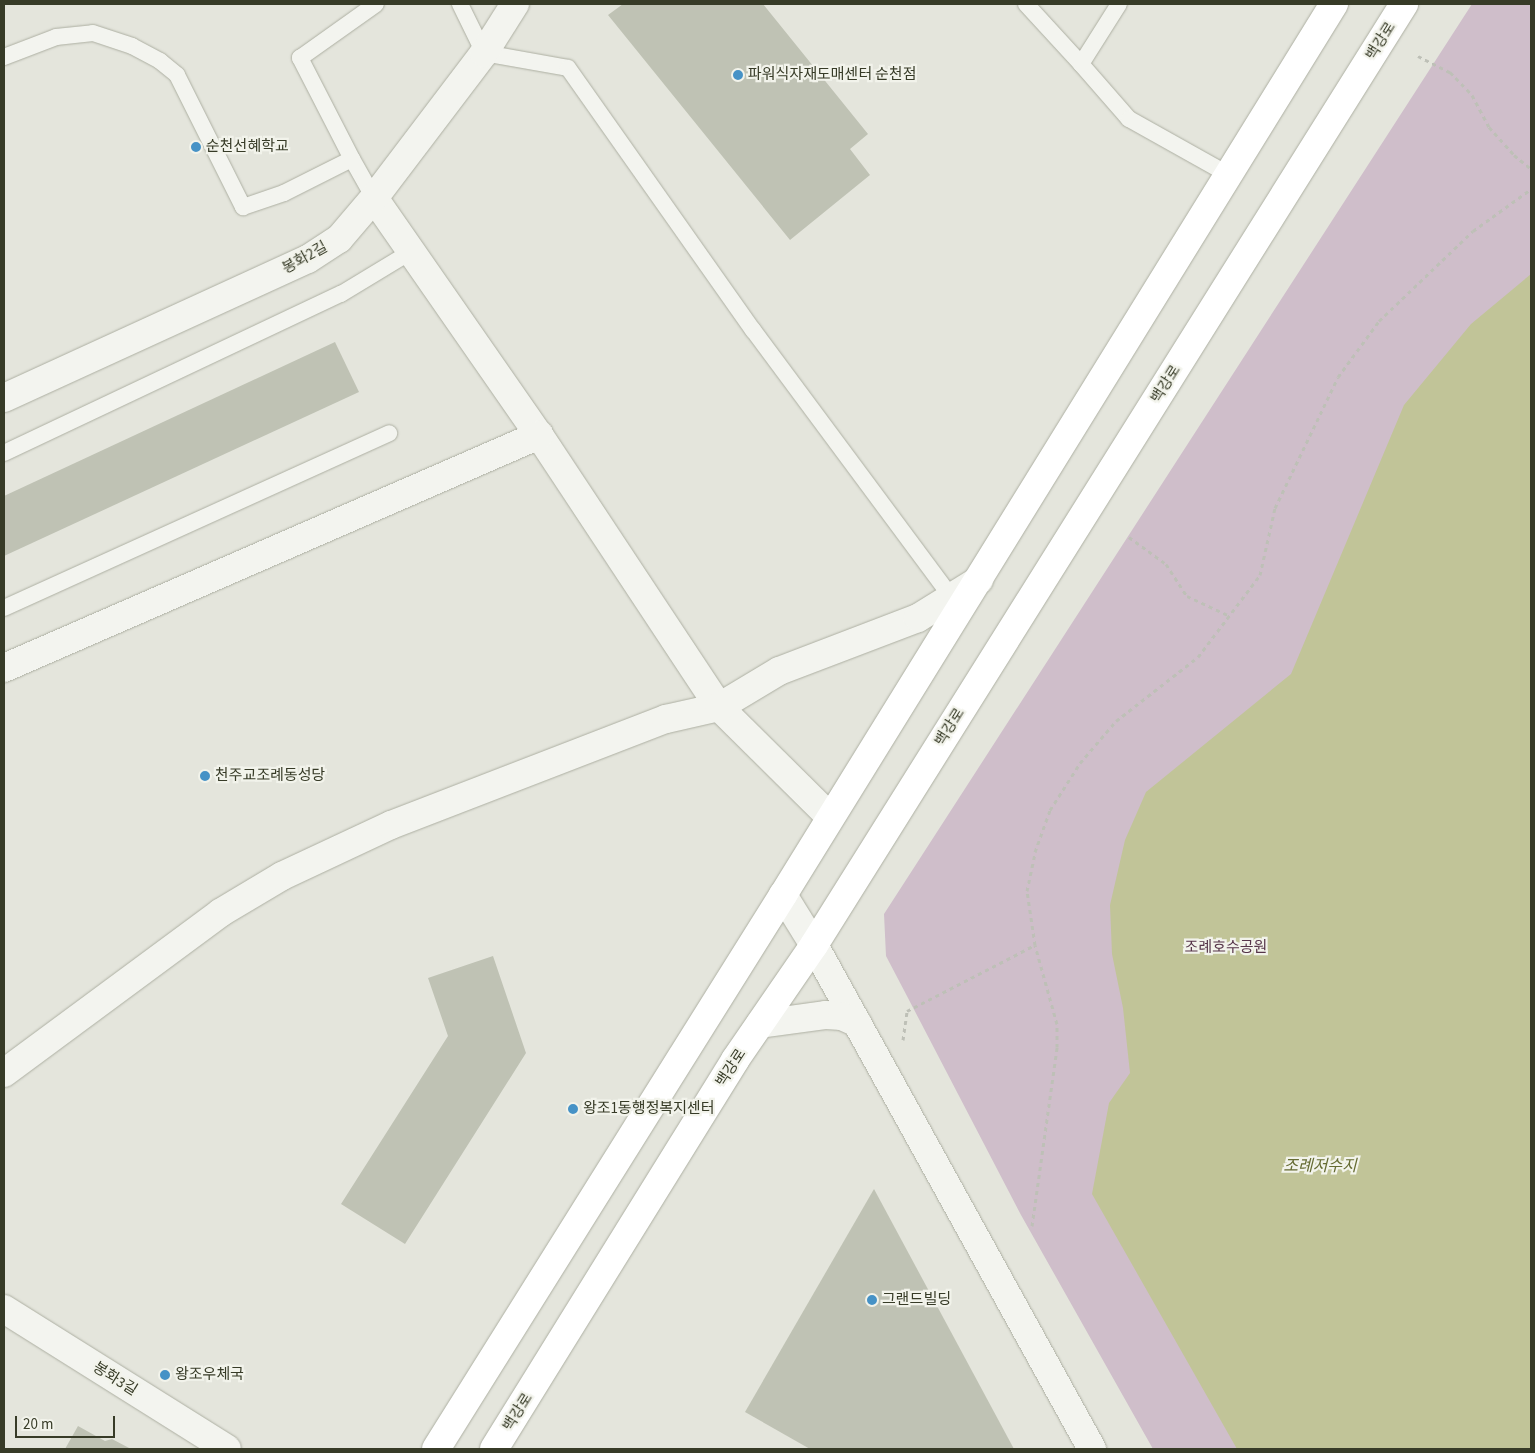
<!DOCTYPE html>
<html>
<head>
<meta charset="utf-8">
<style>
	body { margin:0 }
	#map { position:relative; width:1535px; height:1453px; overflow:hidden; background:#e4e5dc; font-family:"Source Sans 3","Noto Sans KR",sans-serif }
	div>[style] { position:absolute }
	.green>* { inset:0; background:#cfbeca }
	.water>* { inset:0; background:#c1c498 }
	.building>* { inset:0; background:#bfc2b4 }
	.path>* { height:3px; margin-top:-1.5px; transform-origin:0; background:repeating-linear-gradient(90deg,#bec0b7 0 4px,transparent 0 8px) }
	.roads { filter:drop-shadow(0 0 1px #adafa2) drop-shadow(0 0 1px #adafa2) }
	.service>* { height:16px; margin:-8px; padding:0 8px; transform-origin:8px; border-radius:8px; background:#f3f4ef }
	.minor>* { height:28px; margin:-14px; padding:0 14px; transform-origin:14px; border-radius:14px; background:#f3f4ef }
	.tertiary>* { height:28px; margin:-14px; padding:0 14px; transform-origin:14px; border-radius:14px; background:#f3f4ef }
	.primary>* { height:28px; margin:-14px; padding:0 14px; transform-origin:14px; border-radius:14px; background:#fff }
	.dots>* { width:14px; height:14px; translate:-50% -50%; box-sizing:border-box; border:2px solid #f2f3eb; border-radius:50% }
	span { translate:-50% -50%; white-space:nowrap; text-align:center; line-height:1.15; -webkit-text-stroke:4.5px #f2f3eb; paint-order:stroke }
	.street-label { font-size:15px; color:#373b27 }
	.poi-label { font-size:15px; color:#373b27 }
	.left { translate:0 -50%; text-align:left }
	.park-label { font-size:15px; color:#56354a }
	.water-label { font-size:16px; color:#666c33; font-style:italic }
	.frame { position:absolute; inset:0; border:5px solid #373b27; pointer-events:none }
	.scale { position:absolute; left:15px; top:1416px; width:100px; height:22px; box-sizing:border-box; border:2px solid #373b27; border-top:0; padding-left:6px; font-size:15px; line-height:18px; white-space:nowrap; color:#373b27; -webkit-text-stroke:4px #f2f3eb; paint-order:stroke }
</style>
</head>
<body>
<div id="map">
	<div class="green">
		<div style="clip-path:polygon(1472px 4px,1531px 4px,1531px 1449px,1153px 1449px,1021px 1215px,908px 998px,886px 956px,884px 914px)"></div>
	</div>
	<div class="water">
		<div style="clip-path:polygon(1531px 274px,1531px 1449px,1237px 1449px,1092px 1194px,1109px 1103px,1130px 1073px,1123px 1008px,1112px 954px,1110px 905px,1125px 840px,1146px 792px,1291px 674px,1404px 405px,1471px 324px)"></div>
	</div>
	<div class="building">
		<div style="clip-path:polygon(623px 4px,763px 4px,868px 134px,850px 149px,870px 175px,790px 240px,608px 15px)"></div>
		<div style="clip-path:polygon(335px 342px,359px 392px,4px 556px,4px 496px)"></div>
		<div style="clip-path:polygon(493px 956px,526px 1053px,405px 1244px,341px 1204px,448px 1036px,428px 978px)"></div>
		<div style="clip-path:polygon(874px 1189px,1014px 1449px,810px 1449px,745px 1412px)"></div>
		<div style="clip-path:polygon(78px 1426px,105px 1441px,112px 1439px,131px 1449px,65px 1449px)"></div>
	</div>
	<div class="path">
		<div style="left:1418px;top:56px;width:36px;rotate:27deg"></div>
		<div style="left:1450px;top:72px;width:32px;rotate:46deg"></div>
		<div style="left:1472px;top:95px;width:36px;rotate:62deg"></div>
		<div style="left:1489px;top:127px;width:38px;rotate:48deg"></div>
		<div style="left:1514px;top:155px;width:22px;rotate:39deg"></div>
		<div style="left:1129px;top:537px;width:46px;rotate:36.1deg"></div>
		<div style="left:1166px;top:564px;width:38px;rotate:57deg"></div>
		<div style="left:1187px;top:596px;width:47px;rotate:24.9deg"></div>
		<div style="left:903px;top:1040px;width:29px;rotate:-82deg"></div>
		<div style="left:907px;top:1011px;width:144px;rotate:-27.3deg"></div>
		<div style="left:1032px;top:1226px;width:181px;rotate:-82deg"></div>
		<div style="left:1057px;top:1047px;width:23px;rotate:-90deg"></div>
		<div style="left:1057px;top:1024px;width:82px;rotate:-105.6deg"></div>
		<div style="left:1035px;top:945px;width:55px;rotate:-98.4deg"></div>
		<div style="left:1027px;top:891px;width:40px;rotate:-78deg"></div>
		<div style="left:1035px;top:852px;width:45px;rotate:-70.3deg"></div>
		<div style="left:1050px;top:810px;width:56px;rotate:-57.4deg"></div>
		<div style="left:1080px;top:763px;width:55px;rotate:-49.4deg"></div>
		<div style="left:1116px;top:721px;width:104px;rotate:-38deg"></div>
		<div style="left:1198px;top:657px;width:103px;rotate:-52.9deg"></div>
		<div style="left:1260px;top:575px;width:69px;rotate:-77.4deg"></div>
		<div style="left:1275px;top:508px;width:145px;rotate:-64.3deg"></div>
		<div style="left:1338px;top:377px;width:69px;rotate:-53.8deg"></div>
		<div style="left:1379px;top:321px;width:130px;rotate:-43.8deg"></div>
		<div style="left:1473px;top:231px;width:72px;rotate:-35.9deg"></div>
	</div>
	<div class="roads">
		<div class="service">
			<div style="left:460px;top:4px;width:55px;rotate:63.9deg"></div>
			<div style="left:484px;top:53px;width:85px;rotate:10.1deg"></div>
			<div style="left:568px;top:68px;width:321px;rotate:54.8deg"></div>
			<div style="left:753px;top:330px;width:332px;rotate:53.4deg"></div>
			<div style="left:1026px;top:4px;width:81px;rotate:47.5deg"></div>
			<div style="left:1119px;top:4px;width:71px;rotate:122.3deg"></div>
			<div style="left:1081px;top:64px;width:73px;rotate:48.9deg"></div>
			<div style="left:1129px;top:119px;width:115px;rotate:29.2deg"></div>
			<div style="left:4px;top:57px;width:56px;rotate:-21deg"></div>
			<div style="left:56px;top:37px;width:37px;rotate:-6deg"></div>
			<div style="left:93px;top:33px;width:41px;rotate:18.4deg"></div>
			<div style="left:132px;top:46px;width:32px;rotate:28deg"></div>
			<div style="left:160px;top:61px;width:22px;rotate:39deg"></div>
			<div style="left:177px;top:75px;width:148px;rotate:63.4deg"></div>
			<div style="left:243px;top:207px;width:43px;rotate:-18.9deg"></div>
			<div style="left:284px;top:193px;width:76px;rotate:-26.6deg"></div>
			<div style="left:352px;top:159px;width:45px;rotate:60.6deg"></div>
			<div style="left:352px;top:159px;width:114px;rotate:-117.2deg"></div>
			<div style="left:300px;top:58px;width:93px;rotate:-35.4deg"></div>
			<div style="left:4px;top:453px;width:373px;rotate:-25.3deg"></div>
			<div style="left:341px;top:294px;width:83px;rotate:-31.2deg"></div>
			<div style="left:4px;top:608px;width:423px;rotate:-24.4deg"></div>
		</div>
		<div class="minor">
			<div style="left:374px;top:198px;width:289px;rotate:55.2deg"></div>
			<div style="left:539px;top:435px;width:326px;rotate:56.5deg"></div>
			<div style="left:719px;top:707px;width:156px;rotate:44.7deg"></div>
			<div style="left:4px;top:668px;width:584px;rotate:-23.53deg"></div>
			<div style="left:4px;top:1073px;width:269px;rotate:-36.5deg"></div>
			<div style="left:220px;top:913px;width:72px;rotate:-30.8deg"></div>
			<div style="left:282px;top:876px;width:120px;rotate:-25.1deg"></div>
			<div style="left:391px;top:825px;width:295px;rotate:-21.1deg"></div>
			<div style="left:666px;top:719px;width:54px;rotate:-12.8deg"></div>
			<div style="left:719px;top:707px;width:70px;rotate:-31deg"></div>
			<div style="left:779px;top:671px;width:149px;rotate:-20.9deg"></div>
			<div style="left:918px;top:618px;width:72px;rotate:-31.9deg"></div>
		</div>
		<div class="tertiary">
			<div style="left:4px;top:398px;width:334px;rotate:-24.6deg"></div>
			<div style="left:308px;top:259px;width:37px;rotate:-33deg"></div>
			<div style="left:339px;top:239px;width:54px;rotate:-49.5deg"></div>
			<div style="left:374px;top:198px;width:182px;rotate:-52.8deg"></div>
			<div style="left:484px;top:53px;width:58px;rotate:-57.7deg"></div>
			<div style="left:783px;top:895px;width:59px;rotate:58.2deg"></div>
			<div style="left:814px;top:945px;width:576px;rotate:61.12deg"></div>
			<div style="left:760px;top:1024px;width:67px;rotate:-7.8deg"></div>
			<div style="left:826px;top:1015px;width:16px;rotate:4deg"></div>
			<div style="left:842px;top:1016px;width:17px;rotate:25deg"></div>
			<div style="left:4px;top:1309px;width:263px;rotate:32.1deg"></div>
		</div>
		<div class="primary">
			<div style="left:436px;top:1449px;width:654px;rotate:-57.94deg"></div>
			<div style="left:783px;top:895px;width:1048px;rotate:-58.27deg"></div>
			<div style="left:494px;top:1449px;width:458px;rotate:-58.2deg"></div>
			<div style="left:735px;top:1060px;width:140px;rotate:-55.5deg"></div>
			<div style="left:814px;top:945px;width:1111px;rotate:-57.91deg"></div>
		</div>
	</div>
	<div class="dots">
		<div style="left:738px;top:75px;background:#4692c6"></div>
		<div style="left:196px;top:147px;background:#4692c6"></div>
		<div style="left:205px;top:776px;background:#4692c6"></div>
		<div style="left:573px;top:1109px;background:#4692c6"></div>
		<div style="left:872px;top:1300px;background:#4692c6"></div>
		<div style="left:165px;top:1375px;background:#4692c6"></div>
	</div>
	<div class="street-label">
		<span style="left:1381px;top:41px;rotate:-58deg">백강로</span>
		<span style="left:305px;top:258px;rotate:-29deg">봉화2길</span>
		<span style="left:1166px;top:384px;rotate:-58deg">백강로</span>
		<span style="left:950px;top:727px;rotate:-58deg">백강로</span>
		<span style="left:731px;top:1068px;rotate:-57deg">백강로</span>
		<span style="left:115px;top:1379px;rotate:32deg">봉화3길</span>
		<span style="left:518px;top:1412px;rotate:-58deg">백강로</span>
	</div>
	<div class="poi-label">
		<span class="left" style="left:748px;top:75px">파워식자재도매센터 순천점</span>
		<span class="left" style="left:206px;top:147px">순천선혜학교</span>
		<span class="left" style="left:215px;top:776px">천주교조례동성당</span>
		<span class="left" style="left:583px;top:1109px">왕조1동행정복지센터</span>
		<span class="left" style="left:882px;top:1300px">그랜드빌딩</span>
		<span class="left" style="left:175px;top:1375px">왕조우체국</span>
	</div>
	<div class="park-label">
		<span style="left:1226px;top:948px">조례호수공원</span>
	</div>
	<div class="water-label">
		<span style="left:1320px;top:1166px">조례저수지</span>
	</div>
	<div class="frame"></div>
	<div class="scale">20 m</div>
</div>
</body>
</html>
